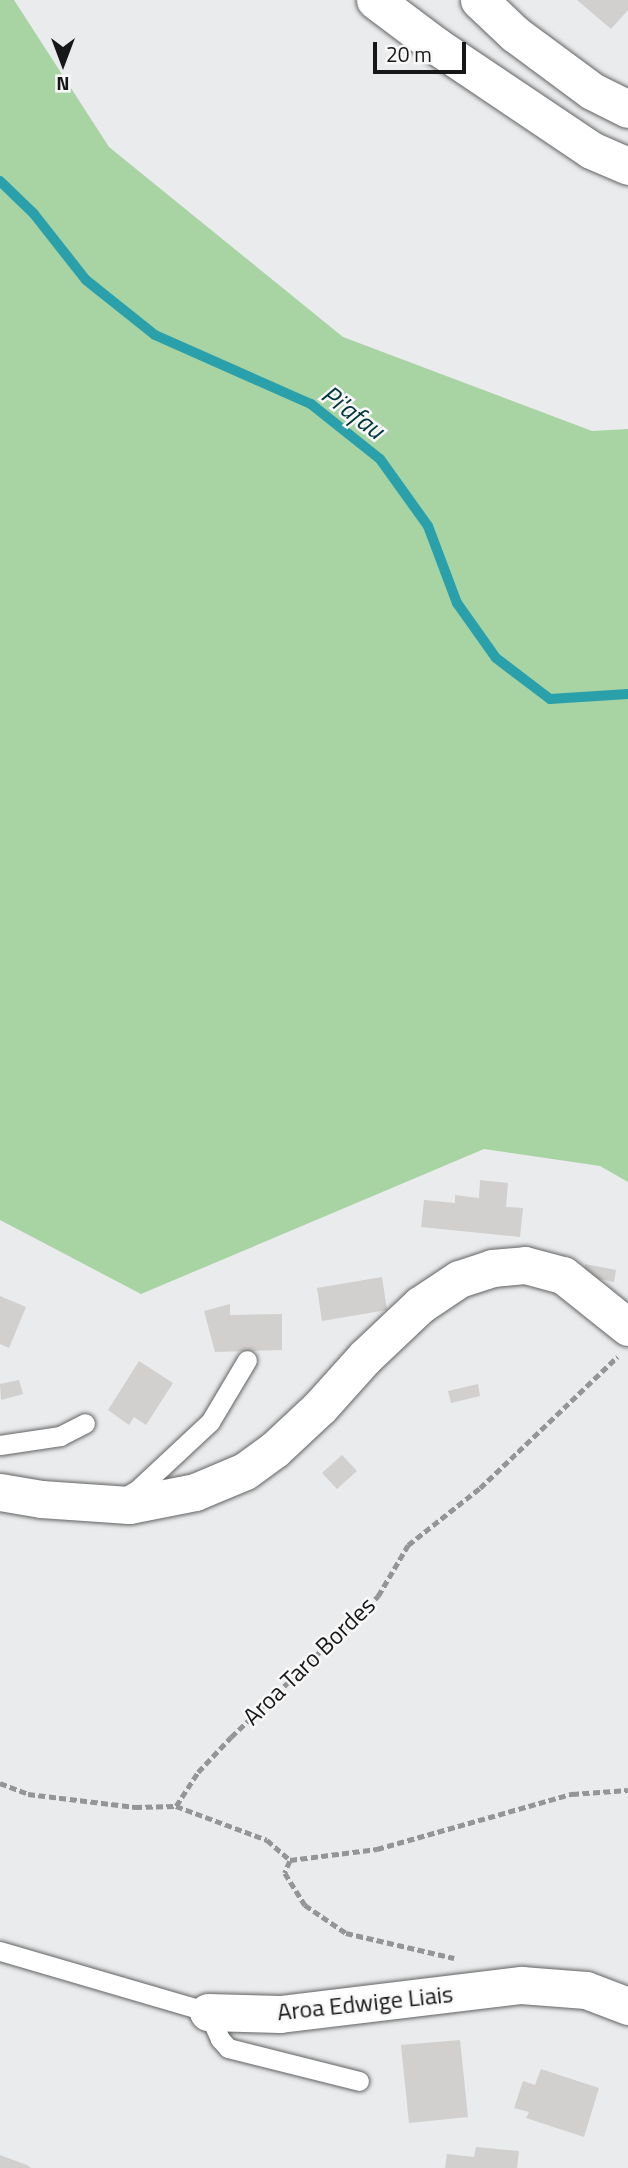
<!DOCTYPE html>
<html>
<head>
<meta charset="utf-8">
<style>
	body { margin:0 }
	#map { position:relative; width:628px; height:2168px; overflow:hidden; background:#eaebec; font-family:"Titillium Web",sans-serif }
	div>[style] { position:absolute }
	.green>* { inset:0; background:#a8d3a3 }
	.stream>* { height:10px; margin:-5px; padding:0 5px; transform-origin:5px; border-radius:5px; background:#2aa0ab }
	.building>* { inset:0; background:#d1d0cf }
	.path>* { height:4.5px; margin-top:-2.25px; transform-origin:0; background:repeating-linear-gradient(90deg,#949596 0 7px,transparent 0 10.5px) }
	.roads { filter:drop-shadow(0 0 2px #626364) drop-shadow(0 0 2px #626364) }
	.lane>* { height:19px; margin:-9.5px; padding:0 9.5px; transform-origin:9.5px; border-radius:9.5px; background:#fff }
	.street>* { height:37px; margin:-18.5px; padding:0 18.5px; transform-origin:18.5px; border-radius:18.5px; background:#fff }
	span { translate:-50% -50%; white-space:nowrap; text-align:center; line-height:1.15; -webkit-text-stroke:5px #f8f8f9; paint-order:stroke }
	.street-label { font-size:24px; color:#171718 }
	.water-label { font-size:26px; color:#01373c; font-style:italic }
	.north { position:absolute; left:28px; top:28px; width:70px; height:70px; -webkit-text-stroke:5px #f8f8f9; paint-order:stroke; rotate:180deg; font-size:19px; font-weight:700; line-height:28px; text-align:center; color:#171718 }
	.north::after { content:''; display:block; margin:auto; width:24px; height:32px; background:#171718; clip-path:polygon(50% 0,100% 100%,50% 72%,0 100%) }
	.scale { position:absolute; left:373px; top:42px; width:93px; height:32px; box-sizing:border-box; border:4px solid #171718; border-top:0; padding-left:9px; font-size:21px; line-height:24px; white-space:nowrap; color:#171718; -webkit-text-stroke:5px #f8f8f9; paint-order:stroke }
</style>
</head>
<body>
<div id="map">
	<div class="green">
		<div style="clip-path:polygon(0 0,14px 0,109px 147px,343px 337px,592px 431px,628px 429px,628px 1182px,600px 1166px,484px 1149px,141px 1294px,0 1220px)"></div>
	</div>
	<div class="stream">
		<div style="left:0;top:181px;width:47px;rotate:44.1deg"></div>
		<div style="left:34px;top:214px;width:84px;rotate:51.8deg"></div>
		<div style="left:86px;top:280px;width:88px;rotate:38.6deg"></div>
		<div style="left:155px;top:335px;width:171px;rotate:23.9deg"></div>
		<div style="left:311px;top:404px;width:88px;rotate:38.6deg"></div>
		<div style="left:380px;top:459px;width:82px;rotate:54.4deg"></div>
		<div style="left:428px;top:526px;width:82px;rotate:69.4deg"></div>
		<div style="left:457px;top:603px;width:67px;rotate:54.7deg"></div>
		<div style="left:496px;top:658px;width:68px;rotate:37.2deg"></div>
		<div style="left:550px;top:699px;width:78px;rotate:-3.7deg"></div>
	</div>
	<div class="building">
		<div style="clip-path:polygon(577px 0,628px 0,628px 10px,611px 29px)"></div>
		<div style="clip-path:polygon(480px 1180px,508px 1183px,506px 1207px,523px 1208px,520px 1237px,421px 1227px,424px 1200px,455px 1203px,455px 1195px,479px 1198px)"></div>
		<div style="clip-path:polygon(585px 1264px,616px 1270px,614px 1282px,583px 1276px)"></div>
		<div style="clip-path:polygon(382px 1277px,387px 1310px,322px 1321px,317px 1288px)"></div>
		<div style="clip-path:polygon(0 1296px,26px 1307px,9px 1348px,0 1344px)"></div>
		<div style="clip-path:polygon(230px 1304px,230px 1315px,282px 1314px,282px 1350px,215px 1352px,204px 1311px)"></div>
		<div style="clip-path:polygon(139px 1361px,173px 1383px,146px 1425px,134px 1417px,129px 1425px,108px 1410px)"></div>
		<div style="clip-path:polygon(19px 1380px,23px 1394px,1px 1400px,0 1384px)"></div>
		<div style="clip-path:polygon(478px 1384px,480px 1396px,451px 1403px,448px 1391px)"></div>
		<div style="clip-path:polygon(342px 1455px,357px 1471px,337px 1489px,322px 1473px)"></div>
		<div style="clip-path:polygon(460px 2040px,468px 2117px,409px 2123px,401px 2045px)"></div>
		<div style="clip-path:polygon(541px 2069px,599px 2088px,584px 2137px,526px 2118px,529px 2112px,514px 2108px,523px 2081px,535px 2085px)"></div>
		<div style="clip-path:polygon(476px 2147px,519px 2151px,517px 2168px,445px 2168px,447px 2154px,474px 2157px)"></div>
		<div style="clip-path:polygon(0 2155px,27px 2165px,31px 2168px,0 2168px)"></div>
	</div>
	<div class="path">
		<div style="left:0;top:1783px;width:30px;rotate:21deg"></div>
		<div style="left:28px;top:1794px;width:108px;rotate:6.9deg"></div>
		<div style="left:135px;top:1807px;width:41px;rotate:-1.4deg"></div>
		<div style="left:176px;top:1806px;width:97px;rotate:20.5deg"></div>
		<div style="left:267px;top:1840px;width:30px;rotate:41deg"></div>
		<div style="left:290px;top:1860px;width:88px;rotate:-7.2deg"></div>
		<div style="left:377px;top:1849px;width:203px;rotate:-15.8deg"></div>
		<div style="left:572px;top:1794px;width:56px;rotate:-4.1deg"></div>
		<div style="left:176px;top:1806px;width:40px;rotate:-57.1deg"></div>
		<div style="left:198px;top:1772px;width:48px;rotate:-46.7deg"></div>
		<div style="left:231px;top:1737px;width:204px;rotate:-43.8deg"></div>
		<div style="left:378px;top:1596px;width:59px;rotate:-59.5deg"></div>
		<div style="left:408px;top:1545px;width:92px;rotate:-38.4deg"></div>
		<div style="left:480px;top:1488px;width:190px;rotate:-43.7deg"></div>
		<div style="left:290px;top:1861px;width:13px;rotate:113deg"></div>
		<div style="left:285px;top:1873px;width:38px;rotate:58deg"></div>
		<div style="left:305px;top:1905px;width:50px;rotate:34.3deg"></div>
		<div style="left:346px;top:1933px;width:111px;rotate:13deg"></div>
	</div>
	<div class="roads">
		<div class="lane">
			<div style="left:0;top:1445px;width:61px;rotate:-8.5deg"></div>
			<div style="left:60px;top:1436px;width:28px;rotate:-27deg"></div>
			<div style="left:123px;top:1498px;width:16px;rotate:-30deg"></div>
			<div style="left:137px;top:1490px;width:100px;rotate:-43deg"></div>
			<div style="left:210px;top:1422px;width:72px;rotate:-59.2deg"></div>
			<div style="left:0;top:1951px;width:217px;rotate:16.3deg"></div>
			<div style="left:208px;top:2012px;width:30px;rotate:66deg"></div>
			<div style="left:220px;top:2039px;width:12px;rotate:48deg"></div>
			<div style="left:228px;top:2048px;width:135px;rotate:14.1deg"></div>
		</div>
		<div class="street">
			<div style="left:375px;top:0;width:75px;rotate:36.9deg"></div>
			<div style="left:435px;top:45px;width:188px;rotate:33.9deg"></div>
			<div style="left:591px;top:150px;width:40px;rotate:23.4deg"></div>
			<div style="left:479px;top:0;width:50px;rotate:43.4deg"></div>
			<div style="left:515px;top:34px;width:96px;rotate:36.5deg"></div>
			<div style="left:592px;top:91px;width:40px;rotate:26.6deg"></div>
			<div style="left:0;top:1492px;width:42px;rotate:9.7deg"></div>
			<div style="left:41px;top:1499px;width:88px;rotate:3.9deg"></div>
			<div style="left:129px;top:1505px;width:67px;rotate:-11.1deg"></div>
			<div style="left:195px;top:1492px;width:54px;rotate:-22.8deg"></div>
			<div style="left:245px;top:1471px;width:36px;rotate:-36deg"></div>
			<div style="left:274px;top:1450px;width:63px;rotate:-43.1deg"></div>
			<div style="left:320px;top:1407px;width:67px;rotate:-48deg"></div>
			<div style="left:365px;top:1357px;width:76px;rotate:-43.4deg"></div>
			<div style="left:420px;top:1305px;width:47px;rotate:-33.7deg"></div>
			<div style="left:459px;top:1279px;width:35px;rotate:-18deg"></div>
			<div style="left:492px;top:1268px;width:33px;rotate:-5deg"></div>
			<div style="left:525px;top:1265px;width:39px;rotate:15deg"></div>
			<div style="left:563px;top:1275px;width:83px;rotate:38.7deg"></div>
			<div style="left:208px;top:2012px;width:72px;rotate:1.6deg"></div>
			<div style="left:280px;top:2014px;width:243px;rotate:-6.9deg"></div>
			<div style="left:521px;top:1985px;width:65px;rotate:4.4deg"></div>
			<div style="left:586px;top:1990px;width:45px;rotate:20.9deg"></div>
		</div>
	</div>
	<div class="street-label">
		<span style="left:309px;top:1661px;rotate:-44deg">Aroa Taro Bordes</span>
		<span style="left:365px;top:2003px;rotate:-6deg">Aroa Edwige Liais</span>
	</div>
	<div class="water-label">
		<span style="left:353px;top:412px;rotate:37deg">Pi'afau</span>
	</div>
	<div class="north">N</div>
	<div class="scale">20 m</div>
</div>
</body>
</html>
